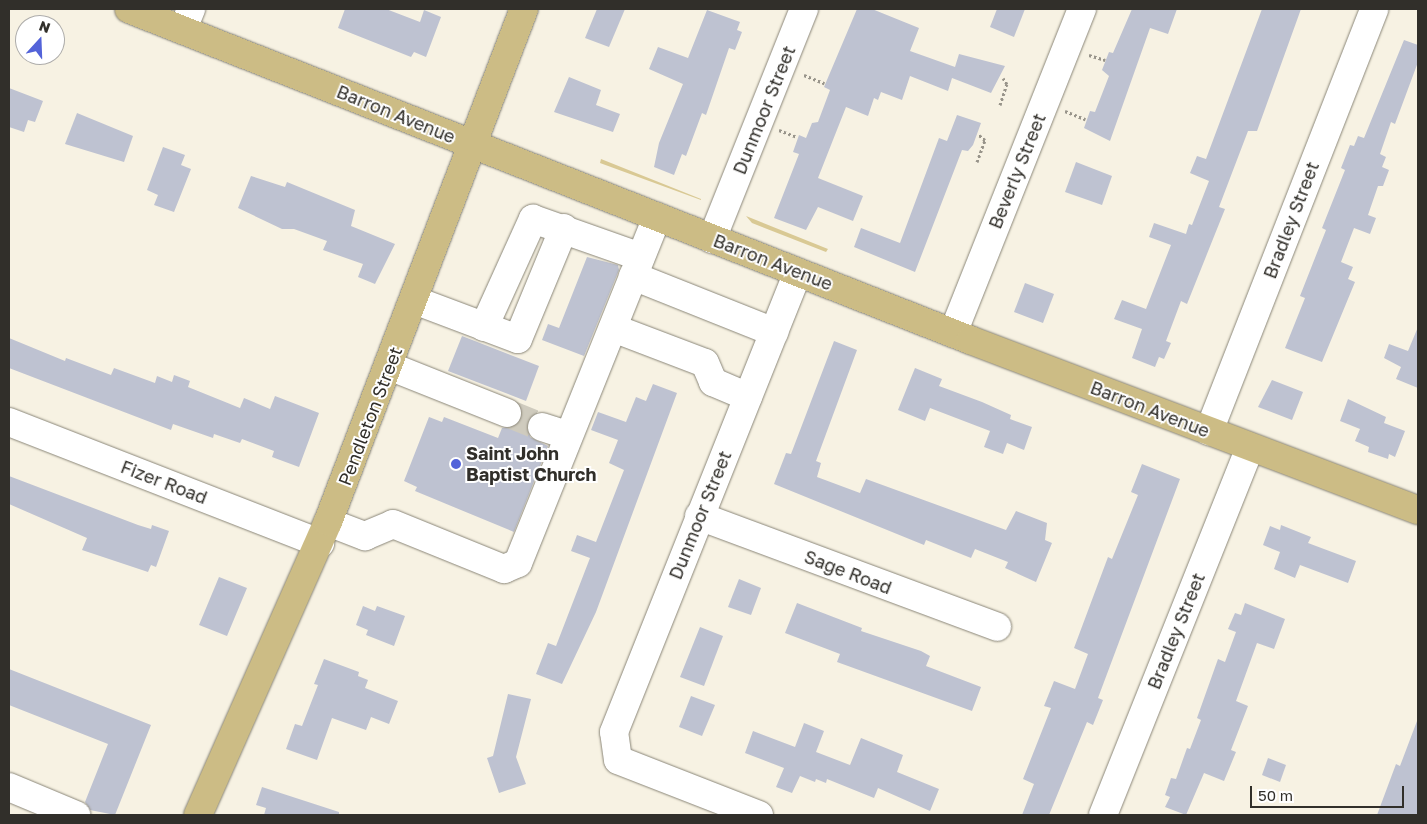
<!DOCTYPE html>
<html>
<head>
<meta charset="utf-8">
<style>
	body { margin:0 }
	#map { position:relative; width:1427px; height:824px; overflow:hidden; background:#f7f2e3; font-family:"Golos Text",sans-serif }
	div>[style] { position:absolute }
	.green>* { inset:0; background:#d9c994 }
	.building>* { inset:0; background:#bec2d1 }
	.minor-tunnel>* { height:28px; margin-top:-14px; transform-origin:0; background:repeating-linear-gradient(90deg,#cfcbbe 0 28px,transparent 0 42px) }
	.path>* { height:3px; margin-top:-1.5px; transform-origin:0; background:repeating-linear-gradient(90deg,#98948a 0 2.5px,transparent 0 5px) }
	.roads { filter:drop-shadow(0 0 1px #8a8678) drop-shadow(0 0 1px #8a8678) }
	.minor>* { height:28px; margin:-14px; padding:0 14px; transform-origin:14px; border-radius:14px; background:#fff }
	.major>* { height:28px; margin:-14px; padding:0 14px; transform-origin:14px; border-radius:14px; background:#ccbc85 }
	.dots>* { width:14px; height:14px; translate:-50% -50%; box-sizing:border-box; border:2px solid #fff; border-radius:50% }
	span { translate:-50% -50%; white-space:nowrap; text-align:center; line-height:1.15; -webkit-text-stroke:4px #fff; paint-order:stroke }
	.street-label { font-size:18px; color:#312f2a }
	.poi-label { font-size:18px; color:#312f2a; font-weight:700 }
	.left { translate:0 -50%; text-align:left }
	.frame { position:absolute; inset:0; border:10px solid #312f2a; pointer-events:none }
	.north { position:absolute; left:15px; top:15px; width:50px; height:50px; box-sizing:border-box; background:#fff; border:1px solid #adacaa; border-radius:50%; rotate:20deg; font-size:14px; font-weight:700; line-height:20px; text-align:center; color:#312f2a }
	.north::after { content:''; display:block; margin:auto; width:18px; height:22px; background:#5363d9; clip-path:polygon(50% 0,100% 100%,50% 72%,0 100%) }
	.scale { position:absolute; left:1250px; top:786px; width:154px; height:22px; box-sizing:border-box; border:2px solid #312f2a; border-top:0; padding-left:6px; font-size:15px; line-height:18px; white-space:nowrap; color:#312f2a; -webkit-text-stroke:4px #fff; paint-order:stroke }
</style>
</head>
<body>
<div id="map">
	<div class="green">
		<div style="clip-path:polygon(601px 159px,701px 199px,701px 200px,600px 163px)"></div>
		<div style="clip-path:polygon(746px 216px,828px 249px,826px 252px,752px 223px)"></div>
	</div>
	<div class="building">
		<div style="clip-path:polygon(345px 9px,386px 9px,420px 22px,424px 10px,441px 17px,426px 57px,414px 52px,411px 57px,338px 28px)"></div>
		<div style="clip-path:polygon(597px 9px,625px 9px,609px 47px,585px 38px)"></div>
		<div style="clip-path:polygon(857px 9px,872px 9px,919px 28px,910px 51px,955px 67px,959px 54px,1005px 66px,991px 93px,952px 78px,948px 91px,910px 76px,902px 100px,881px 92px,878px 100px,874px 98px,868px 116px,846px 107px,818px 178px,863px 196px,853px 221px,818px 207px,806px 230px,774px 218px,799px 154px,793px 152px,799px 135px,806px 138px,812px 123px,818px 122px,830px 90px,824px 87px)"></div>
		<div style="clip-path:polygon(997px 9px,1025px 9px,1014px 37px,990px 27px)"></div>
		<div style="clip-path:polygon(1132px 9px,1177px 9px,1168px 34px,1150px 28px,1110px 141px,1084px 128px,1090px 111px,1095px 112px,1109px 76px,1102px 70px,1109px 52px,1113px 53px)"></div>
		<div style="clip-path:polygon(1262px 9px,1301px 9px,1257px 131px,1248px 131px,1219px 207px,1225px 209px,1187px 304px,1181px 301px,1166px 341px,1171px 343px,1164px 359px,1159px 357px,1155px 367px,1132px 358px,1142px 329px,1114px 319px,1122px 300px,1146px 309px,1171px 245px,1149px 237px,1154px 223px,1186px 234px,1189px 224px,1192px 225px,1209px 181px,1190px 173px,1197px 156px,1206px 159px)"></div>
		<div style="clip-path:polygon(707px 10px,740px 22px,737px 30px,742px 32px,735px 50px,729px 48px,706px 115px,702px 113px,686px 156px,682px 154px,674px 175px,654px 167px,659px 143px,683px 84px,649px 69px,658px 47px,688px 58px)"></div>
		<div style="clip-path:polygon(1404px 40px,1418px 45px,1418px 62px,1395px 124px,1391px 122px,1380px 154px,1386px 157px,1382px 167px,1389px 170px,1383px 186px,1378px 186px,1368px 215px,1376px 218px,1370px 234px,1354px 228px,1341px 262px,1353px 267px,1348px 279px,1355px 282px,1322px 362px,1285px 348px,1305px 298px,1300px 296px,1326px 230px,1322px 228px,1345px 170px,1341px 168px,1350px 145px,1354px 146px,1358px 136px,1364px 138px)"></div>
		<div style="clip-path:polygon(569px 77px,601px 90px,596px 105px,620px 114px,613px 132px,554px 112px)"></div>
		<div style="clip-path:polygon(9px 88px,43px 101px,35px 122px,28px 120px,24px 132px,9px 127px)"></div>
		<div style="clip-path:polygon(77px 113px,133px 136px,124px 162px,65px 144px)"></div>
		<div style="clip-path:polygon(957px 115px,981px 123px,973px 145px,968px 151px,962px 150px,915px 272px,854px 247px,861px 228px,900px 243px,939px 138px,947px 141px)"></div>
		<div style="clip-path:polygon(163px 147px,185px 155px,181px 165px,191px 169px,174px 212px,154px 205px,158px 195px,147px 190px)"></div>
		<div style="clip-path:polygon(1076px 162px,1112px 176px,1102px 205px,1065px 192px)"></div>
		<div style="clip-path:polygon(251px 176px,285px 187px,287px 182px,355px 210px,351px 226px,395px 244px,375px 284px,358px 277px,363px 264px,323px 250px,327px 241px,294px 229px,282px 229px,238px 208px)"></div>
		<div style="clip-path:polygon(587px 257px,618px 265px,619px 270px,584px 356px,542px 340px,548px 324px,559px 328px)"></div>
		<div style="clip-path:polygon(1025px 283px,1054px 294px,1043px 323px,1014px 312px)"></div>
		<div style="clip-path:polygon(1418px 327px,1418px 388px,1396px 379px,1401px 367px,1384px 358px,1389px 344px,1408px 351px)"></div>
		<div style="clip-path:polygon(462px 336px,539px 366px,526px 401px,448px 371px)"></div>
		<div style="clip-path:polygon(9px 338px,65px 361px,66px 358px,111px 375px,114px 368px,155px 383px,157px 376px,172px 382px,174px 375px,190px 381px,188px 387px,240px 408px,244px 398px,270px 409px,275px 396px,319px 413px,299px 467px,272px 457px,274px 451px,242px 439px,240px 443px,214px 434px,213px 438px,173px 424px,171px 430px,9px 368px)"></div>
		<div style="clip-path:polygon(834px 341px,857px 350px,816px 461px,821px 463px,817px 477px,860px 493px,866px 479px,1006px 530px,1016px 511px,1047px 523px,1045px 540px,1052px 543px,1036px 582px,1005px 568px,1008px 562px,975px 549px,971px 558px,926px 540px,924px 545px,774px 484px,786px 453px,791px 454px)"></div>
		<div style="clip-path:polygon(915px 368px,942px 379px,939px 386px,982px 402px,1011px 415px,1010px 419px,1032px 427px,1024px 450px,1007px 443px,1003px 454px,984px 447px,990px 431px,930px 408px,925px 421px,898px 410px)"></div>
		<div style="clip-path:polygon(1272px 380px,1303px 392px,1292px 420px,1258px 407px)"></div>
		<div style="clip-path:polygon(653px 384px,677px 393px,596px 612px,562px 684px,536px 674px,548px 643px,556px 646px,590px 558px,571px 551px,577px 535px,596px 542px,624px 470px,609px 463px,618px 440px,591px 430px,598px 412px,626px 422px,636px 397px,646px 401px)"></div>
		<div style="clip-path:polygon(1348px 399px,1386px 417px,1384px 423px,1405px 431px,1395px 457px,1389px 454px,1388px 459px,1368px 452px,1369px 447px,1355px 441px,1360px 429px,1340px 421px)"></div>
		<div style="clip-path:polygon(522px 411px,533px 415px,527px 423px,530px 437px,548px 446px,514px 532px,415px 491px,417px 487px,404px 481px,429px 417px,442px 422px,444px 417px,498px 438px,502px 428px,517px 425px)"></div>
		<div style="clip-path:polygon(1142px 464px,1180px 479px,1098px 698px,1103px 700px,1093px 725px,1087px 722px,1049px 815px,1022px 815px,1034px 784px,1023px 779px,1051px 708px,1044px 706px,1054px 681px,1075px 689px,1088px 654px,1074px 648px,1108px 557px,1112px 559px,1138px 495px,1131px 492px)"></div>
		<div style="clip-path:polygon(9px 476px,138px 525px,151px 529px,152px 525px,169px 531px,156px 567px,151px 565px,148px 572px,82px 550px,87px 538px,9px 504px)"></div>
		<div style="clip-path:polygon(1281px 525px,1311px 537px,1308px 543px,1356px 561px,1348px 583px,1300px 565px,1295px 578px,1274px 569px,1280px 552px,1263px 545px,1270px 526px,1280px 530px)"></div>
		<div style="clip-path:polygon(219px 577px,247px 588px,227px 636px,199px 625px)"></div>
		<div style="clip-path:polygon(739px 579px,761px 588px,751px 615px,728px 607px)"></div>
		<div style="clip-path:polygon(797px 603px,862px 628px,861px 631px,921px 651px,930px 656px,926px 666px,981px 687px,972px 711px,837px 662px,840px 654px,785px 633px)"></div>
		<div style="clip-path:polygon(1245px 603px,1285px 619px,1274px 649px,1257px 643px,1236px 701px,1248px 706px,1231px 750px,1236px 752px,1224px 781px,1204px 773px,1186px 815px,1165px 807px,1170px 797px,1165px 795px,1171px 778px,1176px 779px,1187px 748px,1190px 749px,1201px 720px,1197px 718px,1218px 659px,1225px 662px,1236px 632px,1228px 629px,1235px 613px,1241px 615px)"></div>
		<div style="clip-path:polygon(363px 606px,375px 611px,377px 606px,405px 616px,394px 646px,366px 635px,368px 630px,356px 625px)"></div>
		<div style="clip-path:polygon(700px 627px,723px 636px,704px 686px,680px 677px)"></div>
		<div style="clip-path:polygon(324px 659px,359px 672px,358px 676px,368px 680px,365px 688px,398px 701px,389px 724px,371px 717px,366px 730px,332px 718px,317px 760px,286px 749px,295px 724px,302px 726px,318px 685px,314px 684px)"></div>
		<div style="clip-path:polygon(9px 669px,151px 725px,115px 815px,90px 810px,85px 802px,108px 744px,9px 705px)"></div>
		<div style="clip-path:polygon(508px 694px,531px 699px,516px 757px,526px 784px,499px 793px,487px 758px,493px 756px)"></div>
		<div style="clip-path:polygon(691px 696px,715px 705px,702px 736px,679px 727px)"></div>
		<div style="clip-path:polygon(1417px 721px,1418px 815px,1377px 815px,1396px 764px,1400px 766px)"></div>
		<div style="clip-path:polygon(804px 723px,824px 731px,816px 752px,850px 765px,861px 738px,903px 755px,897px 772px,939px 789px,930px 811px,878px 788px,874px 798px,827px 779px,826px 783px,816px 779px,815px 782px,800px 776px,792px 793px,776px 787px,784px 768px,745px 753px,753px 731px,795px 747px)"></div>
		<div style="clip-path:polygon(1268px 758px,1286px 765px,1280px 782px,1262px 775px)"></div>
		<div style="clip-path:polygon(262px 787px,339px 812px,339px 815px,264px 815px,266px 808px,256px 805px)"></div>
	</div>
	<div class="minor-tunnel">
		<div style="left:507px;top:413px;width:38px;rotate:22deg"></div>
	</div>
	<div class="path">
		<div style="left:1089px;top:55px;width:17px;rotate:17deg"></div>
		<div style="left:804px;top:75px;width:22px;rotate:22deg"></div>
		<div style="left:1000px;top:105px;width:22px;rotate:-72deg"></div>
		<div style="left:1007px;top:84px;width:7px;rotate:-124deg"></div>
		<div style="left:1065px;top:111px;width:22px;rotate:22deg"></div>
		<div style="left:779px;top:130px;width:19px;rotate:21deg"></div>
		<div style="left:977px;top:162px;width:23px;rotate:-70deg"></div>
		<div style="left:985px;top:140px;width:8px;rotate:-140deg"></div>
	</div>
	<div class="roads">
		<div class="minor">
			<div style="left:183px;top:29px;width:22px;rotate:-68deg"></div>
			<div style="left:712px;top:239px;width:248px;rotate:-68.2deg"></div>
			<div style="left:633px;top:276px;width:152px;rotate:21.7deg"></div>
			<div style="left:414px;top:300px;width:111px;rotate:20.6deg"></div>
			<div style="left:518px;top:339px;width:120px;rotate:-67.5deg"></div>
			<div style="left:484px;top:327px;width:119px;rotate:-65.6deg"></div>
			<div style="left:533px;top:219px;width:114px;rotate:19.4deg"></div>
			<div style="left:613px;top:328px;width:98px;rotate:20.8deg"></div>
			<div style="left:705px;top:363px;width:21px;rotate:67deg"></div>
			<div style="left:713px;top:382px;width:38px;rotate:23deg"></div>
			<div style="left:953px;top:333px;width:349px;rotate:-68.3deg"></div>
			<div style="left:389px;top:366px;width:127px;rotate:21.7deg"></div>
			<div style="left:9px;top:422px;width:334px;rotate:21.3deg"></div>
			<div style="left:542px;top:427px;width:28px;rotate:18deg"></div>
			<div style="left:1209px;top:431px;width:453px;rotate:-68.6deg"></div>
			<div style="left:699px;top:516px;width:318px;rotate:20.4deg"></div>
			<div style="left:328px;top:522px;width:40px;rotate:21deg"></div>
			<div style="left:365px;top:536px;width:30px;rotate:-23deg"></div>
			<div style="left:393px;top:524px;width:120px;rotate:22.1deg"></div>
			<div style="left:504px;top:569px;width:15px;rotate:-23deg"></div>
			<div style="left:518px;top:563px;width:373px;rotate:-68.1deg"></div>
			<div style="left:9px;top:787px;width:73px;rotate:22.7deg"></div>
			<div style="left:759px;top:815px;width:151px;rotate:-158.7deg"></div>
			<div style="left:618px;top:760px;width:28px;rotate:-98deg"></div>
			<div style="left:614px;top:732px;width:495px;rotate:-68.2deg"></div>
			<div style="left:1103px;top:815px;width:396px;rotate:-68.2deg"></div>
		</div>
		<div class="major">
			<div style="left:129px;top:9px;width:904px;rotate:21.48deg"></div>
			<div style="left:970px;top:340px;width:479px;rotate:20.8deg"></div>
			<div style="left:198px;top:815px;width:321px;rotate:-66.1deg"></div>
			<div style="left:328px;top:522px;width:549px;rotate:-69.09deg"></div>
		</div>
	</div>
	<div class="dots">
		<div style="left:456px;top:464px;background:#5363d9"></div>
	</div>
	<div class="street-label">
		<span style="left:764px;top:110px;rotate:-68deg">Dunmoor Street</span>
		<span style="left:396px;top:114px;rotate:22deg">Barron Avenue</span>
		<span style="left:1017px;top:171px;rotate:-68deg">Beverly Street</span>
		<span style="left:1291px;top:220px;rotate:-69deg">Bradley Street</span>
		<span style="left:773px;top:262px;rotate:21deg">Barron Avenue</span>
		<span style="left:1150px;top:409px;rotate:21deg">Barron Avenue</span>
		<span style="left:370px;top:416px;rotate:-69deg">Pendleton Street</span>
		<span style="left:164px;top:482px;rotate:21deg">Fizer Road</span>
		<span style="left:700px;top:515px;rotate:-68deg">Dunmoor Street</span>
		<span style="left:848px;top:572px;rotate:21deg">Sage Road</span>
		<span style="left:1176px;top:631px;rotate:-68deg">Bradley Street</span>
	</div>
	<div class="poi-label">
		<span class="left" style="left:466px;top:464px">Saint John<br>Baptist Church</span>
	</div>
	<div class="frame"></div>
	<div class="north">N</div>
	<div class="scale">50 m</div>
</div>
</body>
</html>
